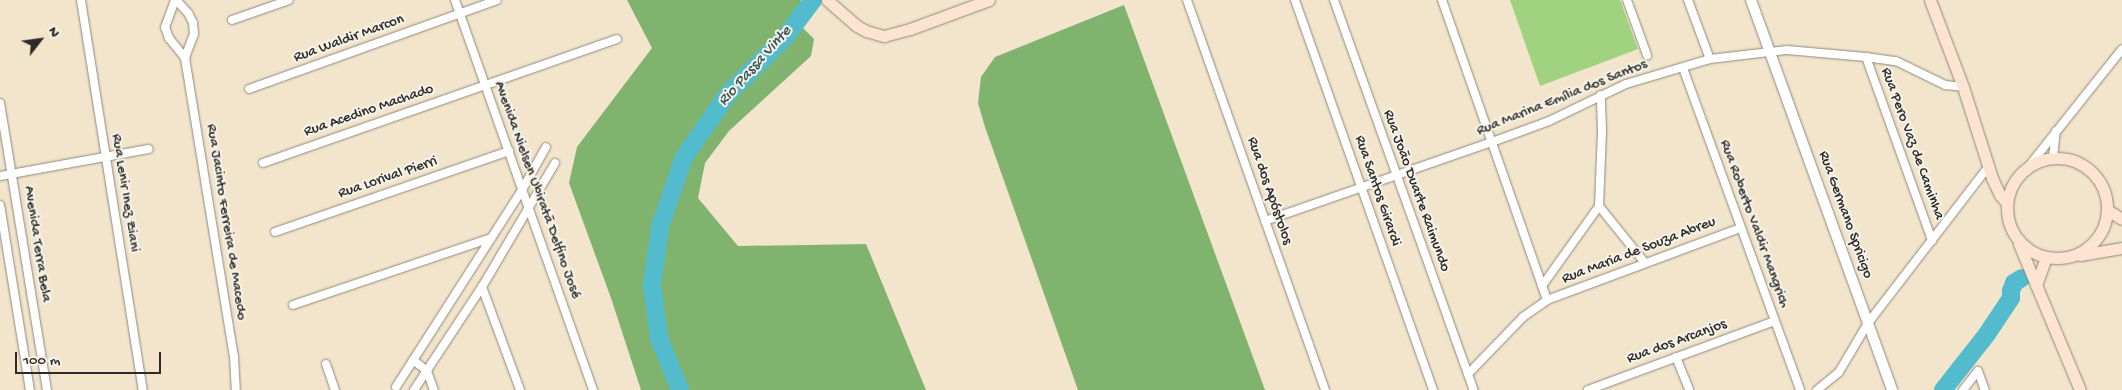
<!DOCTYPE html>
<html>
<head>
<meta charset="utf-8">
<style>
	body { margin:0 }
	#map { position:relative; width:2122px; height:390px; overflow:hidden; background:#f2e5cc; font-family:"Gochi Hand",sans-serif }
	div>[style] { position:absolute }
	.green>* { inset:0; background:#a1d280 }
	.forest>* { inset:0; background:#80b46e }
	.river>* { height:18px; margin:-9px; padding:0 9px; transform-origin:9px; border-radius:9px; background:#52bcce }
	.roads { filter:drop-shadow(0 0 1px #8e887c) drop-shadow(0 0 1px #8e887c) }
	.minor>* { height:8px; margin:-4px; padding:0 4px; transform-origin:4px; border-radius:4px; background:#fff }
	.tertiary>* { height:10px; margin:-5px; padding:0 5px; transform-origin:5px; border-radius:5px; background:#fff }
	.secondary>* { height:11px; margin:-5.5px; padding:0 5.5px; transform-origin:5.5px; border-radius:5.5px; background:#fde4d1 }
	.secondary>.ring { margin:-5.5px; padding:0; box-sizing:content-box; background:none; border:11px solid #fde4d1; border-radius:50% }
	span { translate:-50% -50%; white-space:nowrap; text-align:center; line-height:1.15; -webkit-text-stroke:4px #f7f3e8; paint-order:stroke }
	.street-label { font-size:15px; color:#2b2b2b }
	.water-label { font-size:16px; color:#37565c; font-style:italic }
	.north { position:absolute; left:15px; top:15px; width:50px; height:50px; -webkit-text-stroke:4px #f7f3e8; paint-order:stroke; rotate:60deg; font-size:14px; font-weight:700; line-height:20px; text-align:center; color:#2b2b2b }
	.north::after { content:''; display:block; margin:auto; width:18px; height:22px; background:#2b2b2b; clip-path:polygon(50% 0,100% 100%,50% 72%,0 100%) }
	.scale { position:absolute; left:15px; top:352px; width:146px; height:22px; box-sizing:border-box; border:2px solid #2b2b2b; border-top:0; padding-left:6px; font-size:15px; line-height:18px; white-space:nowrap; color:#2b2b2b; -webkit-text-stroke:4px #f7f3e8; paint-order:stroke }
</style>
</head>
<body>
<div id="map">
	<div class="green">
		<div style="clip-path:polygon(1510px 0,1620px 0,1638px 49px,1540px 86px)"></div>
	</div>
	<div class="forest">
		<div style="clip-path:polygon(627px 0,801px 0,796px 21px,814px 39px,811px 56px,729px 131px,705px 163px,698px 198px,738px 246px,866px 244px,926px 390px,641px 390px,611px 298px,569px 183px,577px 147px,652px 48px)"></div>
		<div style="clip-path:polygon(1124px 5px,1265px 390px,1078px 390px,985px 127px,978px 103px,981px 77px,995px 57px)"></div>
	</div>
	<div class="river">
		<div style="left:680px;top:390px;width:56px;rotate:-112deg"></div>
		<div style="left:659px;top:338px;width:53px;rotate:-97.5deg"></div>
		<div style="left:652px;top:285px;width:59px;rotate:-82.1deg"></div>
		<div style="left:660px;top:227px;width:74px;rotate:-71.1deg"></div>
		<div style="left:684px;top:157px;width:77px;rotate:-55.1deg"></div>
		<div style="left:728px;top:94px;width:82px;rotate:-45deg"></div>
		<div style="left:786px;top:36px;width:45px;rotate:-53.1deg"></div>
		<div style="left:1943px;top:390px;width:71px;rotate:-51.8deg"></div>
		<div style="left:1987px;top:334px;width:43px;rotate:-56.3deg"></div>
		<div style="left:2011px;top:298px;width:7px;rotate:-90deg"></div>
		<div style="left:2011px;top:291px;width:9px;rotate:-69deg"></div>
		<div style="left:2014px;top:283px;width:9px;rotate:-32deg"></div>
	</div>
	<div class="roads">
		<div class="minor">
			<div style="left:81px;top:0;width:395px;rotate:81deg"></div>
			<div style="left:175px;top:0;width:29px;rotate:110deg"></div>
			<div style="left:165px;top:27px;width:12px;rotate:70deg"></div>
			<div style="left:169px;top:38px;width:26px;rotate:51deg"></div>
			<div style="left:185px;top:58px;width:302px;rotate:80.7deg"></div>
			<div style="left:234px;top:356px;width:34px;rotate:87deg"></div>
			<div style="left:176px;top:0;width:18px;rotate:47deg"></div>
			<div style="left:188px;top:13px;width:11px;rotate:63deg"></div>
			<div style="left:193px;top:23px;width:11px;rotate:85deg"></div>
			<div style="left:194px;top:34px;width:26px;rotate:111deg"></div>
			<div style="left:455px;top:0;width:414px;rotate:70.5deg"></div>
			<div style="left:1187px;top:0;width:414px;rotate:70.5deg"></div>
			<div style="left:1295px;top:0;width:414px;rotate:70.5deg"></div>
			<div style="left:1334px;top:0;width:414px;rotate:70.3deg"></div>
			<div style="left:1442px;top:0;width:318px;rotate:70.7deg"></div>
			<div style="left:1627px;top:0;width:59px;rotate:70deg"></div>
			<div style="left:1688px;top:0;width:63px;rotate:69.6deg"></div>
			<div style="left:232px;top:20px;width:60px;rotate:-19.3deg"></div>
			<div style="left:1866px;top:57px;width:195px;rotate:70.2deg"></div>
			<div style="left:1683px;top:68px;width:343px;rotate:70deg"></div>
			<div style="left:249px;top:89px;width:263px;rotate:-19.7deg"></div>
			<div style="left:0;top:103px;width:291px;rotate:80.7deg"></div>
			<div style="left:2053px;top:158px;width:27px;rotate:-84deg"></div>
			<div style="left:263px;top:163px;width:375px;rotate:-19.3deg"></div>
			<div style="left:2029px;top:166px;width:149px;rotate:-51.5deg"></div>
			<div style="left:0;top:176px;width:151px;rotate:-10.3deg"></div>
			<div style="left:0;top:205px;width:187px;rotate:80.8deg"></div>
			<div style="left:1599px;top:206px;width:72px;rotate:51.2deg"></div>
			<div style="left:1265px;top:221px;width:240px;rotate:-19.2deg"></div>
			<div style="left:1492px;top:142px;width:61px;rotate:-20.2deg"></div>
			<div style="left:1549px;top:121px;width:85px;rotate:-25.7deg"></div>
			<div style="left:1626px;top:84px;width:88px;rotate:-16.6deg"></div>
			<div style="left:1710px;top:59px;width:78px;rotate:-6.7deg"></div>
			<div style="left:1787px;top:50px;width:79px;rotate:5.1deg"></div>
			<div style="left:1866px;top:57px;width:30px;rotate:8deg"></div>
			<div style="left:1896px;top:61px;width:55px;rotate:26.1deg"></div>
			<div style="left:1945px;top:85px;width:18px;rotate:6deg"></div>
			<div style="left:275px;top:232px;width:248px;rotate:-19.1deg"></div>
			<div style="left:1542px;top:286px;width:98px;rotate:-54.5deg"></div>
			<div style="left:1599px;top:206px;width:76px;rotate:-87.7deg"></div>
			<div style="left:1602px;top:130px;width:35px;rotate:-92deg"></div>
			<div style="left:482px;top:287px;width:110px;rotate:69.7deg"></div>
			<div style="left:293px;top:305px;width:209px;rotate:-18.7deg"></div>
			<div style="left:1676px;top:357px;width:35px;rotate:68deg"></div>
			<div style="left:413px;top:360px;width:18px;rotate:38deg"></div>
			<div style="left:427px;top:371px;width:20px;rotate:70deg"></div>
			<div style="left:326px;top:364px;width:28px;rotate:71deg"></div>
			<div style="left:1978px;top:371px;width:20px;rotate:70deg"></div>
			<div style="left:1468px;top:374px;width:79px;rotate:-46deg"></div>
			<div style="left:1523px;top:317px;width:29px;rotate:-35deg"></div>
			<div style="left:1547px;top:300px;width:207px;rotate:-20.4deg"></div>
			<div style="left:396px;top:387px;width:234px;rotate:-57.4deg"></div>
			<div style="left:522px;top:190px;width:49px;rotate:-60.8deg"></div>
			<div style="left:414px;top:390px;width:123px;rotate:-56.6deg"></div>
			<div style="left:482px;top:287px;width:144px;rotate:-59.5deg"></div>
			<div style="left:1588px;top:390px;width:199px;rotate:-20.3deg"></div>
			<div style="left:1817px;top:390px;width:28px;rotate:-39deg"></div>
			<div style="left:1839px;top:372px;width:57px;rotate:-59.4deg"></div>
			<div style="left:1868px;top:323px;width:197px;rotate:-52.4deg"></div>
			<div style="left:1963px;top:390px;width:24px;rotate:-52deg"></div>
		</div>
		<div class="tertiary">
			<div style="left:1751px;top:0;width:415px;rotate:70.1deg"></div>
		</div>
		<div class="secondary">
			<div style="left:827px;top:0;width:40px;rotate:41deg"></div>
			<div style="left:857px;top:26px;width:10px;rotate:29deg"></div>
			<div style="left:866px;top:31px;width:19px;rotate:16deg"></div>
			<div style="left:884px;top:36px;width:27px;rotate:-15deg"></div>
			<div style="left:910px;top:29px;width:84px;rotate:-20.2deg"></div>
			<div style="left:1930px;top:0;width:93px;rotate:69.2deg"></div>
			<div style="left:1963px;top:87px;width:96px;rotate:72.3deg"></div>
			<div style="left:1992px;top:178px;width:19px;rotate:65deg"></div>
			<div style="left:2000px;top:195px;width:9px;rotate:49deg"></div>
			<div class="ring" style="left:2007px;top:158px;width:89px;height:89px"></div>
			<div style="left:2107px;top:210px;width:17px;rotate:31deg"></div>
			<div style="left:2019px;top:244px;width:158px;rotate:67.3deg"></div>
			<div style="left:2080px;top:255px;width:43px;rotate:-9.5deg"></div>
			<div style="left:2036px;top:285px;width:29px;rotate:-70deg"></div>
		</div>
	</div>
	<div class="street-label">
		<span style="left:349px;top:39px;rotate:-20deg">Rua Waldir Marcon</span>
		<span style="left:1562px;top:98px;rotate:-22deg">Rua Marina Emília dos Santos</span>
		<span style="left:369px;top:111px;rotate:-19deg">Rua Acedino Machado</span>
		<span style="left:1912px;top:144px;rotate:70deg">Rua Pero Vaz de Caminha</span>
		<span style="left:388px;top:178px;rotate:-19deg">Rua Lorival Pierri</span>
		<span style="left:537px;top:190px;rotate:70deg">Avenida Nielsen Ubiratã Delfino José</span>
		<span style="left:1269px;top:191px;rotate:71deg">Rua dos Apóstolos</span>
		<span style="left:1377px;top:191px;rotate:71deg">Rua Santos Girardi</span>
		<span style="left:1416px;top:191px;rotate:70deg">Rua João Duarte Raimundo</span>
		<span style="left:125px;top:193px;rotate:81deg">Rua Lenir Inez Ziani</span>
		<span style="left:1845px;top:215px;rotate:70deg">Rua Germano Spricigo</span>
		<span style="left:226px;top:222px;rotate:81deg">Rua Jacinto Ferreira de Macedo</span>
		<span style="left:1754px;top:224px;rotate:70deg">Rua Roberto Valdir Mangrich</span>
		<span style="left:37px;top:244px;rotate:81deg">Avenida Terra Bela</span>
		<span style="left:1639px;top:251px;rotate:-21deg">Rua Maria de Souza Abreu</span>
		<span style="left:1677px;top:342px;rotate:-20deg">Rua dos Arcanjos</span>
	</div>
	<div class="water-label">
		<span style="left:756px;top:67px;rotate:-48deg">Rio Passa Vinte</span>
	</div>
	<div class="north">N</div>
	<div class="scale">100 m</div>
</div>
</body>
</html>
